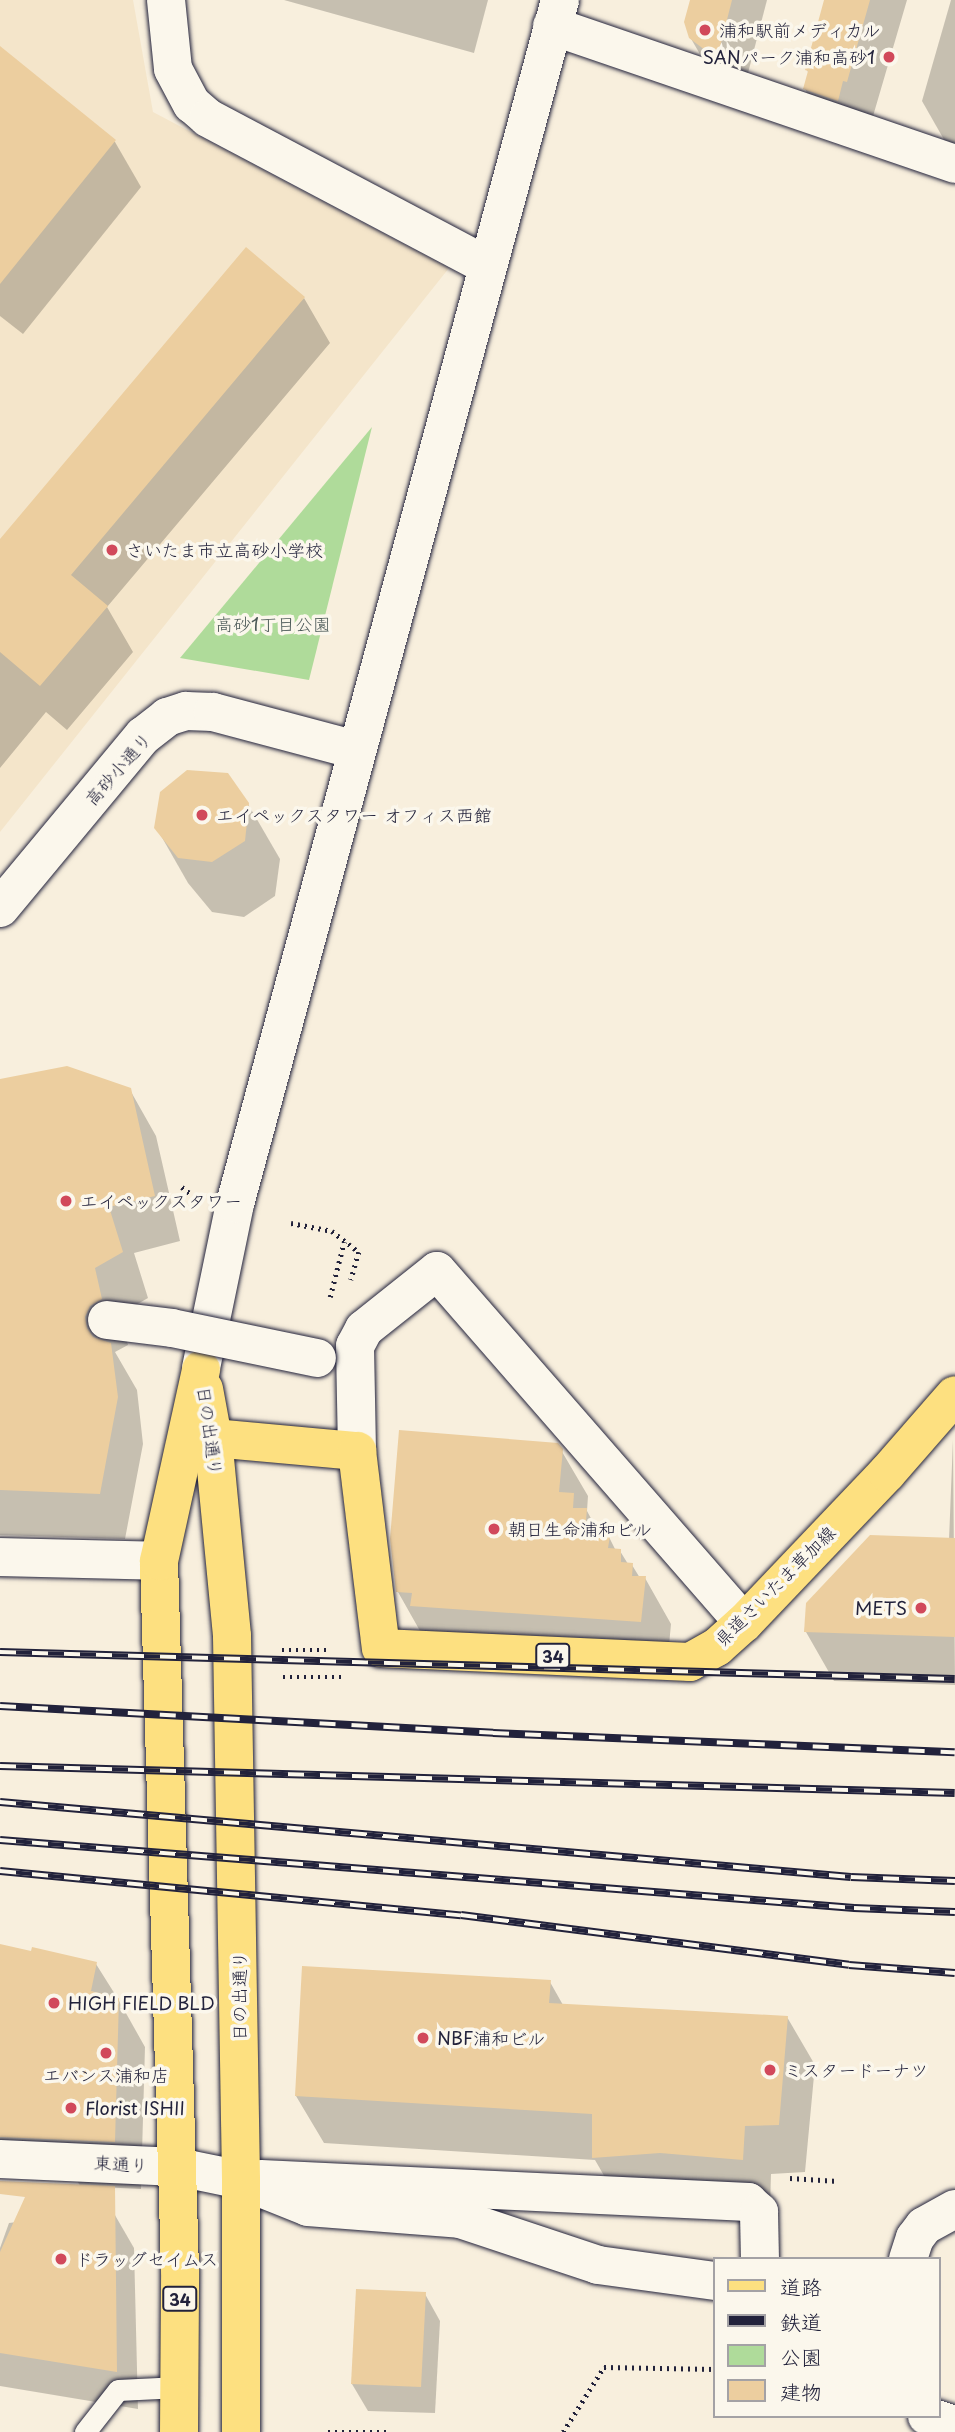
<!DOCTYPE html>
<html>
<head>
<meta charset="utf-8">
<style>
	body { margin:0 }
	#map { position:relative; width:955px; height:2432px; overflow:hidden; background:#f8efdd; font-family:"Playpen Sans","Klee One",sans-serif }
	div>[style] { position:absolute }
	.built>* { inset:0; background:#f4e5ca }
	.green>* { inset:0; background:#afdb9a }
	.shadow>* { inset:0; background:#0003 }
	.building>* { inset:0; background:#ecce9f }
	.path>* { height:4.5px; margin-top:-2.25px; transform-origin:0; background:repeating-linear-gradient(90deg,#22223b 0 2px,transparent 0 7px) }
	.roads { filter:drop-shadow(0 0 2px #22223b) drop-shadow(0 0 2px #22223b) }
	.lane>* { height:21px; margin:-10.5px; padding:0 10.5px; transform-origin:10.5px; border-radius:10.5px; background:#fbf7ec }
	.street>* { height:38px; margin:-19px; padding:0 19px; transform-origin:19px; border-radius:19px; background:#fbf7ec }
	.secondary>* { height:38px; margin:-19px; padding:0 19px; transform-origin:19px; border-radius:19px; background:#fbf7ec }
	.primary>* { height:38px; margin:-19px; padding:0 19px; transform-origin:19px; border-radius:19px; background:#fde080 }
	.rail>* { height:8px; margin-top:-4px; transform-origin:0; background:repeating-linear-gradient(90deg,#fbf7ec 0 16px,#22223b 0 32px); box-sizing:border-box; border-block:2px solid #22223b }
	.bridges { filter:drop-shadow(0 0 2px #22223b) drop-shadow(0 0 2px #22223b) }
	.street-bridge>* { height:38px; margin:-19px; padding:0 19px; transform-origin:19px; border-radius:19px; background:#fbf7ec }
	.dots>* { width:19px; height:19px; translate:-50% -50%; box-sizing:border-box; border:4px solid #fbf7ec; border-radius:50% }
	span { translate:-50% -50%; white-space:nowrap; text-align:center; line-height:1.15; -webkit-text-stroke:7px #fbf7ec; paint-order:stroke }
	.shield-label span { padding:2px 5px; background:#fbf7ec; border:2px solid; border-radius:5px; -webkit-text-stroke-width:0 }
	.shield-label { font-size:16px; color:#22223b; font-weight:700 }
	.poi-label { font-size:18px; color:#22223b }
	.left { translate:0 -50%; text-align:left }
	.right { translate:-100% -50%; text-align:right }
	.park-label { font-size:18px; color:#4c5a58 }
	.street-label { font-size:18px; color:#22223b }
	.legend { position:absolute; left:713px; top:2257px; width:228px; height:161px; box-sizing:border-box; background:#fbf7ec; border:2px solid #a4a2a5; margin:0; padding:9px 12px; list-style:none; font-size:21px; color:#22223b }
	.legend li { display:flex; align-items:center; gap:14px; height:35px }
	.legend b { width:35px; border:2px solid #a4a2a5 }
</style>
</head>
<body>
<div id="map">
	<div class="built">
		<div style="clip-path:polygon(0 0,133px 0,153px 112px,449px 268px,0 832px)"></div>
	</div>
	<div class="green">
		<div style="clip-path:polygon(372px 427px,309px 680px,180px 658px)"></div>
	</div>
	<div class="shadow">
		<div style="clip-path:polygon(284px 0,488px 0,474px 53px)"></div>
		<div style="clip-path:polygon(692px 0,767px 0,741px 100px,715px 80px,690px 37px)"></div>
		<div style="clip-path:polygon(826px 0,907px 0,871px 123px,829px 131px,805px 89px,809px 74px,807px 70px)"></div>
		<div style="clip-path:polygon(951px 0,955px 0,955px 159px,922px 101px)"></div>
		<div style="clip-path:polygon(0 48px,115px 142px,141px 187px,23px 334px,0 316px)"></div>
		<div style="clip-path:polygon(304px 298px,330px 343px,107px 607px,133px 652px,67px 730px,46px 712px,0 768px,0 541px)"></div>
		<div style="clip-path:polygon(248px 804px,280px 859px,275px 896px,244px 917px,212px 912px,188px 883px,156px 827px)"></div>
		<div style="clip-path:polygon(0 1080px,130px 1090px,156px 1136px,180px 1241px,134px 1253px,148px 1298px,120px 1314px,128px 1345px,115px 1352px,137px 1390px,143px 1444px,125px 1539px,0 1535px)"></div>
		<div style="clip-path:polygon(953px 1439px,955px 1685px,834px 1681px,806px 1632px,949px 1540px)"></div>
		<div style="clip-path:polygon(561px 1450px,588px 1496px,587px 1511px,594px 1524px,609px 1537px,616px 1551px,620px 1551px,628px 1564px,632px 1565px,640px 1578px,645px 1578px,671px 1624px,667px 1667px,424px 1638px,398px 1592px)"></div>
		<div style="clip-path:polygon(0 1946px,96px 1964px,118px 1999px,145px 2047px,141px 2189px,80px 2186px,71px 2169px,0 2171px)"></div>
		<div style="clip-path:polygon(550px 1982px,563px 2005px,787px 2017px,815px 2065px,805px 2172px,771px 2174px,770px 2207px,621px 2205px,595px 2160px,324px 2143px,296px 2096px)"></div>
		<div style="clip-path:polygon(112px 2210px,134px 2248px,138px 2409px,0 2386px,0 2248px,9px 2223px)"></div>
		<div style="clip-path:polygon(358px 2291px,425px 2294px,440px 2321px,435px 2413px,368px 2411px,352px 2384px)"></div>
	</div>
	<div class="building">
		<div style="clip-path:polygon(690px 0,732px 0,717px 59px,689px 38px,684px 22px)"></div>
		<div style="clip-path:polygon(824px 0,870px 0,847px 82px,843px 81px,838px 101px,803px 89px,808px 71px,805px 70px)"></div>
		<div style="clip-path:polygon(0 46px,116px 140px,0 284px)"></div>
		<div style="clip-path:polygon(246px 247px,305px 297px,71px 575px,108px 606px,40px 686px,0 652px,0 539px)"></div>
		<div style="clip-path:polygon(187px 770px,228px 773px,249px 803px,245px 841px,212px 862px,178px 858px,154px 828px,160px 792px)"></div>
		<div style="clip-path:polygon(67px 1066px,131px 1088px,155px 1196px,109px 1207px,123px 1252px,95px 1268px,102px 1299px,90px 1306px,85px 1317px,87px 1328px,93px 1337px,111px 1343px,118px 1397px,100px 1494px,0 1490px,0 1079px)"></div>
		<div style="clip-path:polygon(399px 1430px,558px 1443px,563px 1449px,559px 1492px,574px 1493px,573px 1508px,587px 1508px,586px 1521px,599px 1523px,597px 1535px,610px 1536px,608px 1548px,621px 1549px,621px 1562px,633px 1563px,632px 1576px,646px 1576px,641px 1622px,410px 1606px,412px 1593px,396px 1592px,390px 1539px)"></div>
		<div style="clip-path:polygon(870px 1535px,955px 1538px,955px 1637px,804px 1632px,806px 1603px)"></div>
		<div style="clip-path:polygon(0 1944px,31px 1951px,32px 1947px,97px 1962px,91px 1991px,119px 1998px,115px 2142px,0 2137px)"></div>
		<div style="clip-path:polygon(302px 1966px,551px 1980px,549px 2003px,788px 2016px,779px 2125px,745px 2126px,743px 2160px,660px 2153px,592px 2158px,592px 2114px,295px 2096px)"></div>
		<div style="clip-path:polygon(0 2181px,115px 2186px,117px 2372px,0 2353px,0 2252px,25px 2197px,0 2194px)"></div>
		<div style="clip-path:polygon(356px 2289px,426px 2292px,421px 2387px,351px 2384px)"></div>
	</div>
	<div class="path">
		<div style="left:182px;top:1187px;width:11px;rotate:38deg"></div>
		<div style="left:291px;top:1223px;width:42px;rotate:11deg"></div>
		<div style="left:332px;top:1231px;width:34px;rotate:38deg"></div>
		<div style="left:359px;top:1252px;width:29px;rotate:106deg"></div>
		<div style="left:330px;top:1297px;width:57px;rotate:-75.7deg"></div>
		<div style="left:282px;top:1650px;width:46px"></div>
		<div style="left:283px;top:1677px;width:63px"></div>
		<div style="left:790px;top:2178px;width:48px;rotate:3.6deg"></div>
		<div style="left:328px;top:2432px;width:60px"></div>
		<div style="left:563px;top:2432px;width:77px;rotate:-57.8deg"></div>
		<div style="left:604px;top:2367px;width:111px;rotate:1deg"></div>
	</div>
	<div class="roads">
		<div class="lane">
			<div style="left:85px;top:2432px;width:53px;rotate:-51.8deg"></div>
			<div style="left:118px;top:2390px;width:61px;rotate:-2.8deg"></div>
		</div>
		<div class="street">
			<div style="left:166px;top:0;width:69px;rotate:84.2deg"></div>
			<div style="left:173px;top:69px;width:40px;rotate:62deg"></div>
			<div style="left:192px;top:104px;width:21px;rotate:41deg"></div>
			<div style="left:208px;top:118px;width:314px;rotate:27.9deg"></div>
			<div style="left:552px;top:26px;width:426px;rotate:18.9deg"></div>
			<div style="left:0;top:908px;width:224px;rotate:-50.3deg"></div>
			<div style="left:143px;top:736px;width:31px;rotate:-38deg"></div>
			<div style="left:167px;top:717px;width:20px;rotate:-18deg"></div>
			<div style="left:186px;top:711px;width:27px;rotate:2deg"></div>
			<div style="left:213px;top:712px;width:148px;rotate:14.9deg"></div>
			<div style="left:357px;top:1451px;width:105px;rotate:-91.1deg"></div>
			<div style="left:355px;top:1346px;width:19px;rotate:-62deg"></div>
			<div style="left:364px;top:1329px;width:93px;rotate:-38.5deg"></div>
			<div style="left:437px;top:1271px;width:467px;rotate:48.9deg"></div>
			<div style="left:0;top:1557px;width:159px;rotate:1.4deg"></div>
		</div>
		<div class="secondary">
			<div style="left:201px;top:1368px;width:167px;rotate:-78.3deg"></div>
			<div style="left:235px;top:1204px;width:1247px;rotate:-74.89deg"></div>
			<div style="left:0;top:2159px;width:178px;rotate:2.6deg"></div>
			<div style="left:178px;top:2167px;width:64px;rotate:11.7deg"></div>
			<div style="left:241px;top:2180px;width:72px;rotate:21.9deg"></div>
			<div style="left:308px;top:2207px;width:152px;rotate:4.5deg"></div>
			<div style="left:460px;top:2219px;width:145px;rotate:18.4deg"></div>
			<div style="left:598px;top:2265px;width:118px;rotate:7.8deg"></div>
			<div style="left:261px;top:2179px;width:488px;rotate:2.7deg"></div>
			<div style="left:748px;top:2202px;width:15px;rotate:42deg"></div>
			<div style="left:759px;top:2212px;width:47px;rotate:88.8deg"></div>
			<div style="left:908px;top:2259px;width:22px;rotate:-72deg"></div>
			<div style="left:915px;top:2238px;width:15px;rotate:-53deg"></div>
			<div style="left:924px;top:2226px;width:35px;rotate:-29deg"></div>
			<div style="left:927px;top:2416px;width:29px;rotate:18deg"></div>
		</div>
		<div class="primary">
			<div style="left:204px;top:1389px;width:50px;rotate:79.6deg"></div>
			<div style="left:213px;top:1438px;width:199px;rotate:84.5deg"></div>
			<div style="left:232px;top:1636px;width:544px;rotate:89.05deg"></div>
			<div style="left:241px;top:2180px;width:252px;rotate:90deg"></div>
			<div style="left:213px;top:1438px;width:145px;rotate:5.2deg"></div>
			<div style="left:357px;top:1451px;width:198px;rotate:83.1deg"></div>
			<div style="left:381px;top:1648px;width:309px;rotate:2.6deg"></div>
			<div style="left:690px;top:1662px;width:31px;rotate:-29deg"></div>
			<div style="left:717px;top:1647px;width:36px;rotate:-42deg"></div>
			<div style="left:744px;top:1623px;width:207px;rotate:-46.4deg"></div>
			<div style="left:887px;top:1473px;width:103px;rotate:-48.9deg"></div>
			<div style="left:179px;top:2432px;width:163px;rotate:-89.6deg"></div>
			<div style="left:180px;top:2269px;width:708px;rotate:-91.7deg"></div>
			<div style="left:159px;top:1561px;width:196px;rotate:-77.6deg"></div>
		</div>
	</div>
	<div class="rail">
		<div style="left:0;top:1652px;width:955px;rotate:1.62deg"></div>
		<div style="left:0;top:1706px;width:494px;rotate:3.1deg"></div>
		<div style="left:493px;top:1733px;width:462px;rotate:2.4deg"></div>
		<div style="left:0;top:1766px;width:955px;rotate:1.62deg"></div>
		<div style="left:0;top:1802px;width:854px;rotate:5.04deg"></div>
		<div style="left:851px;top:1877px;width:104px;rotate:2.2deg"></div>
		<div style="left:0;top:1840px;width:857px;rotate:4.55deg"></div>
		<div style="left:854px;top:1908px;width:101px;rotate:2.3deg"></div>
		<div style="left:0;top:1871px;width:463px;rotate:5.5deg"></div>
		<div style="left:461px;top:1915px;width:391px;rotate:7.3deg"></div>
		<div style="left:849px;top:1965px;width:106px;rotate:4.3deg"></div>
	</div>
	<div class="bridges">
		<div class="street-bridge">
			<div style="left:107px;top:1320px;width:65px;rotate:7deg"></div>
			<div style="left:172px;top:1328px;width:148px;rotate:11.7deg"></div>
		</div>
	</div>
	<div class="dots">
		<div style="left:705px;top:30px;background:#d1495b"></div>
		<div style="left:889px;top:57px;background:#d1495b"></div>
		<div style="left:112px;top:550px;background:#d1495b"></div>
		<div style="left:202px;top:815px;background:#d1495b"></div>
		<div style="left:66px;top:1201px;background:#d1495b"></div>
		<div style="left:494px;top:1529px;background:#d1495b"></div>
		<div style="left:921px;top:1608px;background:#d1495b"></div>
		<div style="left:54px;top:2003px;background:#d1495b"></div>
		<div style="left:423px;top:2038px;background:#d1495b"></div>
		<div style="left:106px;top:2053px;background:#d1495b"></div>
		<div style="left:770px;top:2070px;background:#d1495b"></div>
		<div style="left:71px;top:2108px;background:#d1495b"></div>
		<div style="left:61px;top:2259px;background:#d1495b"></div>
	</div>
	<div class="shield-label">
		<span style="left:553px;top:1656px">34</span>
		<span style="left:180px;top:2299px">34</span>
	</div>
	<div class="poi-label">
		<span class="left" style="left:719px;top:30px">浦和駅前メディカル</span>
		<span class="right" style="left:875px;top:57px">SANパーク浦和高砂1</span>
		<span class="left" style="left:126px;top:550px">さいたま市立高砂小学校</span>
		<span class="left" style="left:216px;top:815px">エイペックスタワー オフィス西館</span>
		<span class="left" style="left:80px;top:1201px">エイペックスタワー</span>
		<span class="left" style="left:508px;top:1529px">朝日生命浦和ビル</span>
		<span class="right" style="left:907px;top:1608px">METS</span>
		<span class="left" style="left:68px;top:2003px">HIGH FIELD BLD</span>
		<span class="left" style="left:437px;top:2038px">NBF浦和ビル</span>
		<span class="left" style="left:784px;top:2070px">ミスタードーナツ</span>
		<span style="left:106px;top:2075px">エバンス浦和店</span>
		<span class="left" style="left:85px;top:2108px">Florist ISHII</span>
		<span class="left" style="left:75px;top:2259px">ドラッグセイムス</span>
	</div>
	<div class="park-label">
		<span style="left:273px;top:624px">高砂1丁目公園</span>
	</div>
	<div class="street-label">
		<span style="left:118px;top:769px;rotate:-49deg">高砂小通り</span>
		<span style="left:210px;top:1431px;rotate:82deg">日の出通り</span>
		<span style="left:775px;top:1586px;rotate:-45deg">県道さいたま草加線</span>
		<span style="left:239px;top:1996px;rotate:-90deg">日の出通り</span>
		<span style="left:121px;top:2164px;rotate:3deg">東通り</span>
	</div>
	<ul class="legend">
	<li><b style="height:9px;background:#fde080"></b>道路</li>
	<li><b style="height:9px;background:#22223b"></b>鉄道</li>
	<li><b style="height:19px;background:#afdb9a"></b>公園</li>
	<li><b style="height:19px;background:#ecce9f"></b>建物</li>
	</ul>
</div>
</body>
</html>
